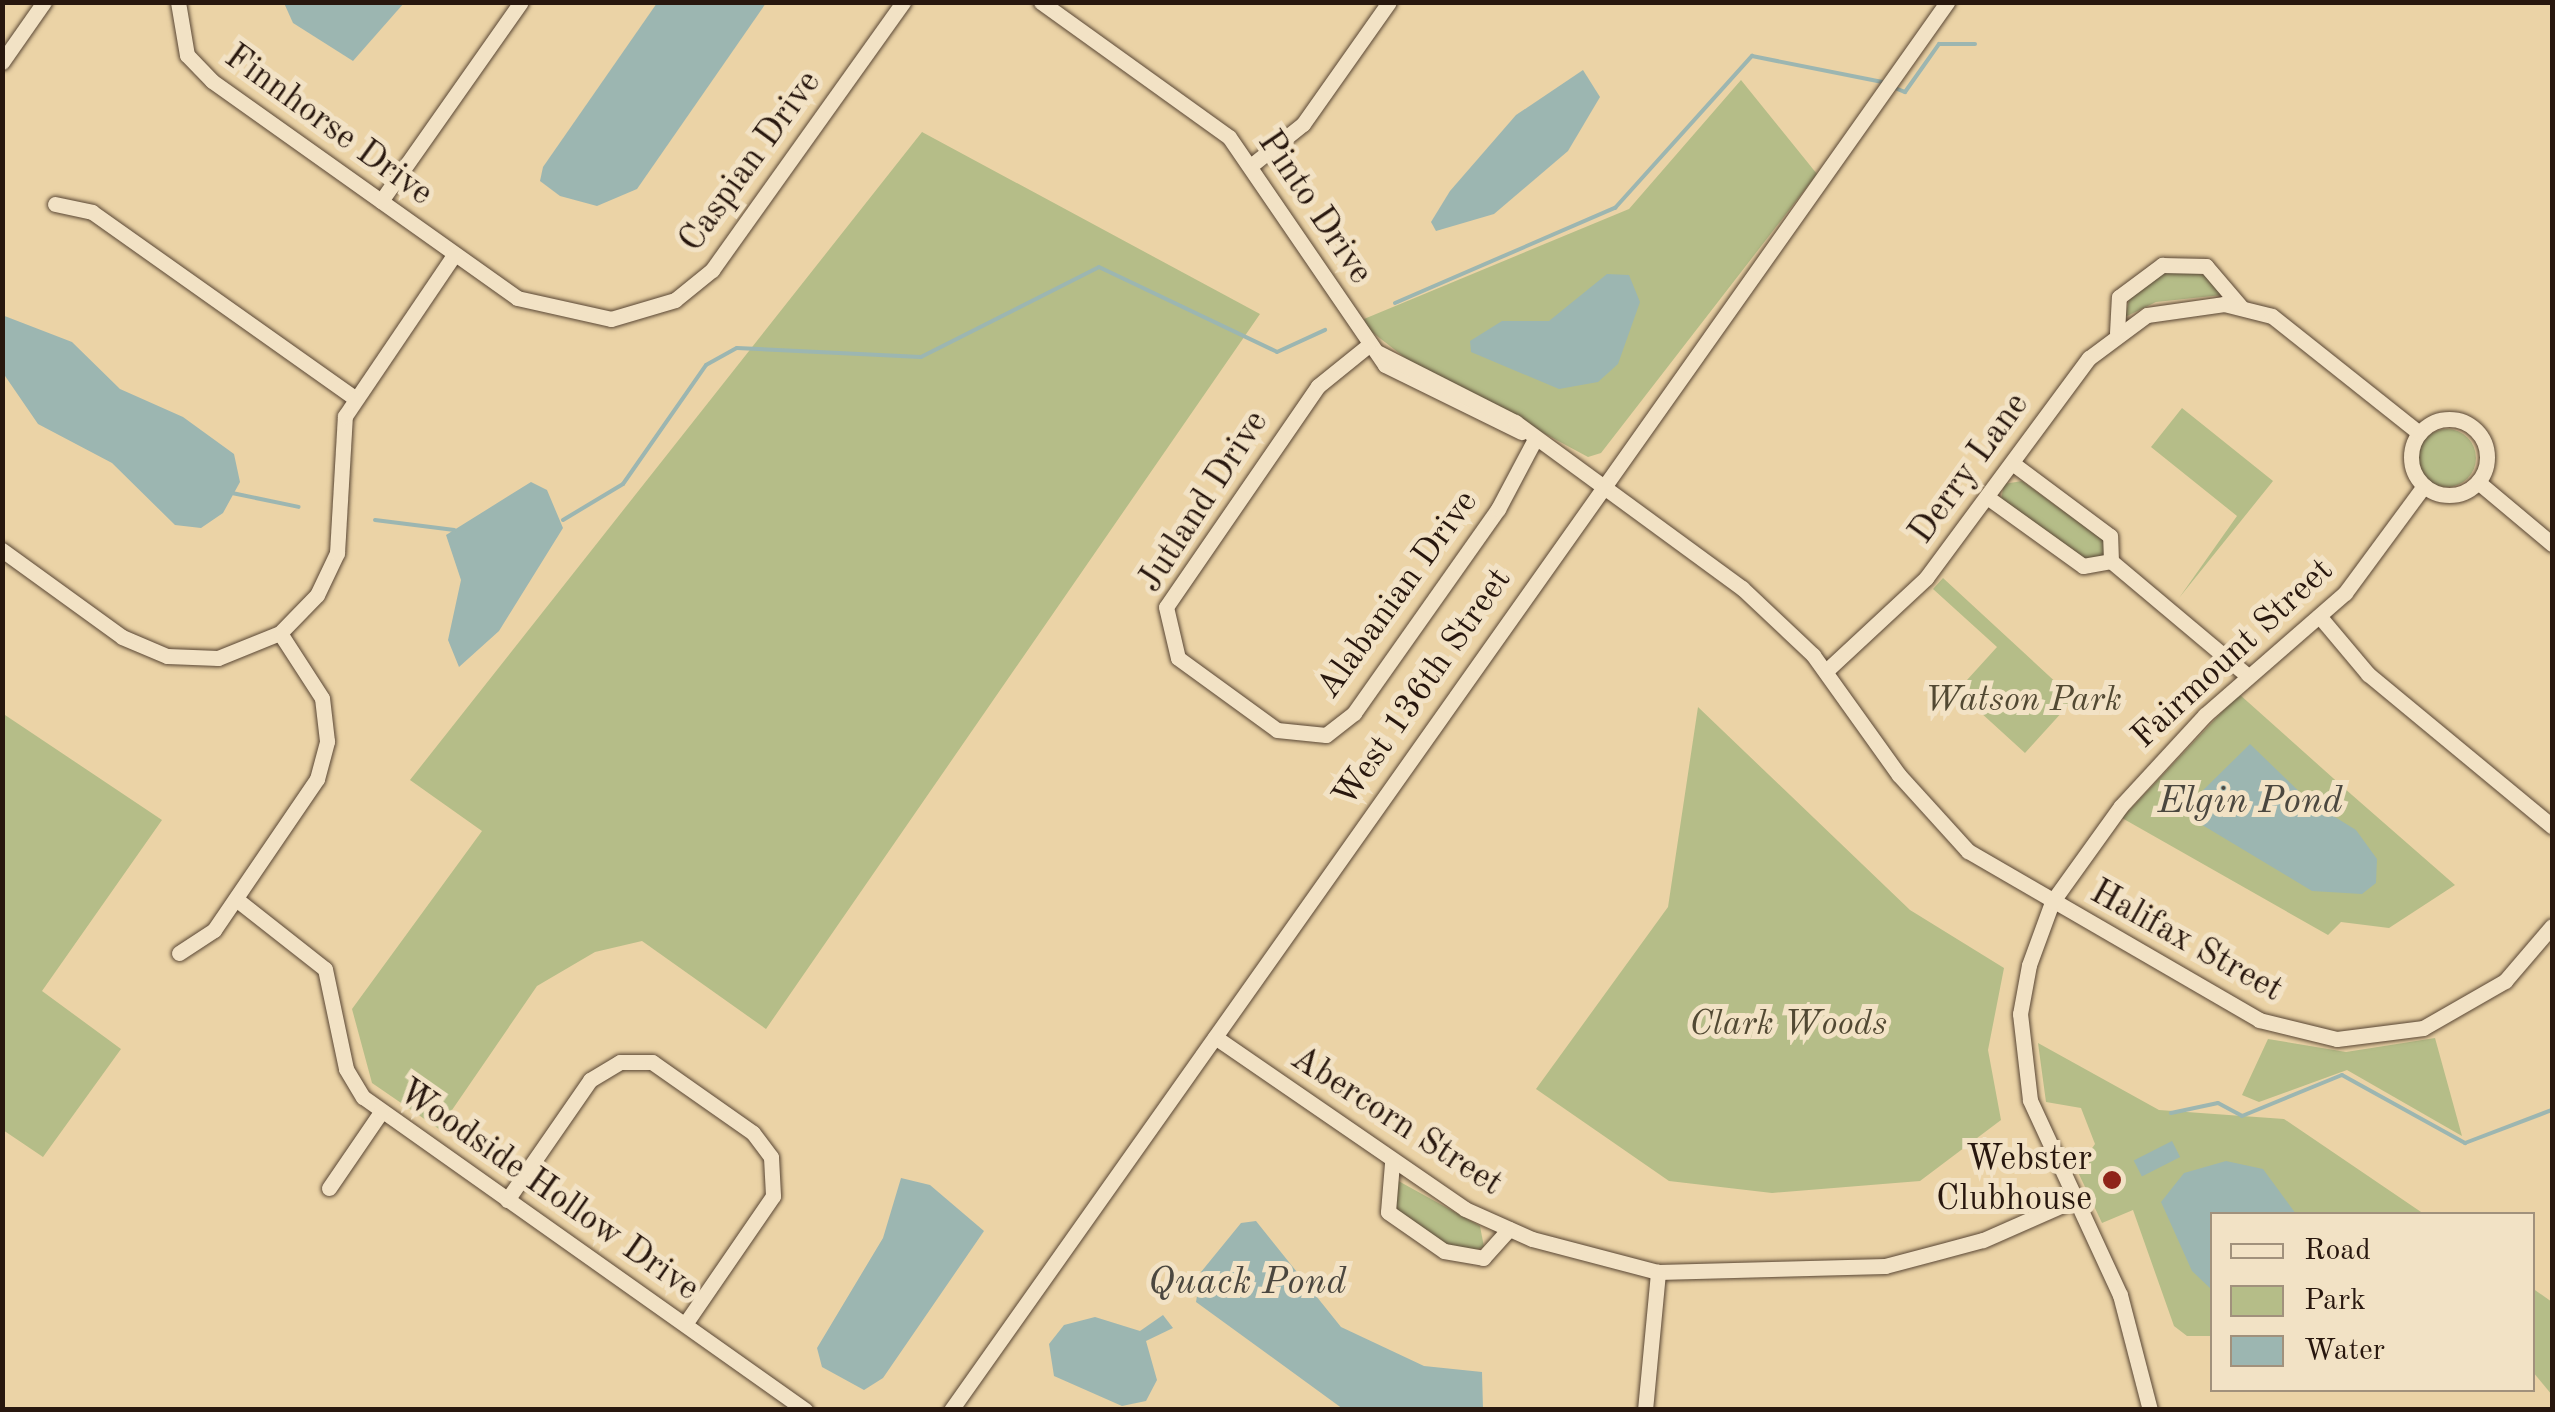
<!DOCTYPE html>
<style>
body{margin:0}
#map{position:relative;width:2555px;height:1412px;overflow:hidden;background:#ebd3a6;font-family:"Old Standard TT",serif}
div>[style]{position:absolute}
.green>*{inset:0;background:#b5bd88}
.round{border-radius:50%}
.water>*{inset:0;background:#9cb6b1;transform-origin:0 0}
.stream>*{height:4px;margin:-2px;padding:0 2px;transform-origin:2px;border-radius:2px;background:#9cb6b1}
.roads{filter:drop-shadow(0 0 2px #594634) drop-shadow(0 0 2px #594634)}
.minor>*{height:15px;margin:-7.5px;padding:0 7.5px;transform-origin:7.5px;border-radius:7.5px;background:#f2e2c5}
.minor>.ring{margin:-7.5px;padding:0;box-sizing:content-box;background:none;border:15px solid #f2e2c5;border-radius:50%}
.dots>*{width:28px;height:28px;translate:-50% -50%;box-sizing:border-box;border:5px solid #f2e2c5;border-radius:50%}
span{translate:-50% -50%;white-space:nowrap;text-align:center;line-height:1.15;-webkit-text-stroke:10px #f2e2c5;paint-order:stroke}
.street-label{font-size:35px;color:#28170e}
.park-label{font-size:35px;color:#524933;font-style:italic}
.poi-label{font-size:35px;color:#28170e}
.right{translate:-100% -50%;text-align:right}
.water-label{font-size:38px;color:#4b473f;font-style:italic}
.frame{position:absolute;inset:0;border:5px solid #28170e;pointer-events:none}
.legend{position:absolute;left:2210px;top:1212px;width:325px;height:180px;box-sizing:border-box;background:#f2e2c5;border:2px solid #a1917c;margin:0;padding:12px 18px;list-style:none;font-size:30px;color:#28170e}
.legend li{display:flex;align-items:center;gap:20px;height:50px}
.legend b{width:50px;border:2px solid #a1917c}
</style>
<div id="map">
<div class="green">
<i style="clip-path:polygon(1741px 80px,1817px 174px,1601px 453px,1588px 457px,1408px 360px,1368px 329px,1364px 319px,1629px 209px)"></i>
<i style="clip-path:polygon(922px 132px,1260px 314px,766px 1029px,642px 941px,595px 952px,537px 986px,439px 1129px,372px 1083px,352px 1009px,482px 831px,410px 780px)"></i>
<i style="clip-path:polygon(2169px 268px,2209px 276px,2222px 295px,2156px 302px,2125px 317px,2132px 288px)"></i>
<i style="clip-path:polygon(2182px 408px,2273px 481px,2179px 598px,2237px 516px,2151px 447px)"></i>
<i class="round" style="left:2418px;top:429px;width:58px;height:58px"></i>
<i style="clip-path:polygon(2022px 481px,2103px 540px,2106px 555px,2090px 565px,2001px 500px,2004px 484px)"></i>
<i style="clip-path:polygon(1943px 578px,2074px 699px,2025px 753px,1957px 691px,1997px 647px,1933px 589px)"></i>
<i style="clip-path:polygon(2239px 694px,2352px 795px,2455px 885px,2389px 928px,2341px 922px,2328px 935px,2122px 818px)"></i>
<i style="clip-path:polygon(1698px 707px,1910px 910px,2004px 968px,1988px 1050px,2001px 1120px,1920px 1181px,1772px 1193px,1669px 1181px,1536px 1089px,1668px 907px)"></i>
<i style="clip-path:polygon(2px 713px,162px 820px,42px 991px,121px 1049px,43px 1157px,3px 1130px)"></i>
<i style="clip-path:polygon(2435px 1038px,2462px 1136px,2347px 1070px,2259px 1102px,2242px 1095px,2268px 1039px,2346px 1052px)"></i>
<i style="clip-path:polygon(2038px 1043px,2159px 1110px,2284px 1119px,2424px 1214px,2212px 1214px,2212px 1336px,2187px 1336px,2174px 1326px,2133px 1210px,2102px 1223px,2077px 1170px,2095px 1144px,2081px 1108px,2046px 1102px)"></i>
<i style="clip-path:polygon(1393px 1178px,1480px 1226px,1484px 1247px,1463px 1254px,1397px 1218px)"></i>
<i style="clip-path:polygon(2532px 1288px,2552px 1302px,2552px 1395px,2533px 1372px)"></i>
</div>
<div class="water">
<i style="clip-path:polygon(284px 3px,284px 2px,404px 3px,353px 61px,293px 23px)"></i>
<i style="clip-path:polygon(657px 3px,766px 3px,637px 189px,597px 206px,560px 196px,540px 181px,543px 167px)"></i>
<i style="clip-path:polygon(1583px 70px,1600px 97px,1568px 151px,1494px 214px,1436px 231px,1431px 222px,1450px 191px,1516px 115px)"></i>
<i style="clip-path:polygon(1607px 274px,1629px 275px,1640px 302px,1618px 364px,1598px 382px,1559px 389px,1471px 352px,1470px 341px,1502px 321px,1549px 321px)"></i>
<i style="clip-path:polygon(2px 315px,72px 342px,120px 389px,183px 417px,234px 454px,240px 482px,223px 513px,201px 528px,175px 525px,112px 463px,38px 424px,3px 373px)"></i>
<i style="clip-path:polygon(531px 482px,547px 490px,563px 528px,499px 631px,459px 667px,448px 640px,461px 580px,446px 535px)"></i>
<i style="clip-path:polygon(2250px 744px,2309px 801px,2356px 830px,2377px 859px,2376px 883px,2362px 894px,2312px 891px,2189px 817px,2184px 809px)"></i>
<i style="left:2172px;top:1141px;width:18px;height:43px;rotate:63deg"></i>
<i style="clip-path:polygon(2226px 1161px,2263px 1169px,2296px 1214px,2212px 1214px,2212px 1290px,2192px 1271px,2161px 1202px,2184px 1173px)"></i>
<i style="clip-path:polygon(901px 1178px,930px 1185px,984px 1231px,883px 1378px,864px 1390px,822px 1367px,817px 1348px,883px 1238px)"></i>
<i style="clip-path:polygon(1256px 1221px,1341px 1327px,1424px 1366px,1482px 1372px,1483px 1409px,1343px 1409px,1196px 1302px,1201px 1272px,1241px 1223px)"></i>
<i style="clip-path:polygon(1163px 1315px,1173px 1328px,1146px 1341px,1157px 1380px,1146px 1401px,1122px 1406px,1054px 1376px,1049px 1344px,1064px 1325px,1095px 1317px,1140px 1331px)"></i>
</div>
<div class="stream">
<i style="left:1895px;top:88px;width:11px;rotate:22deg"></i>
<i style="left:1905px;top:92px;width:59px;rotate:-54.7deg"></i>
<i style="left:1939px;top:44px;width:36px"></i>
<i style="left:1395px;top:303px;width:240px;rotate:-23.4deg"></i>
<i style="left:1615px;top:208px;width:205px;rotate:-48deg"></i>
<i style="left:1752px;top:56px;width:133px;rotate:11.3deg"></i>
<i style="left:232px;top:493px;width:68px;rotate:11.8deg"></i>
<i style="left:375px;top:520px;width:80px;rotate:7.2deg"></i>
<i style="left:563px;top:520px;width:70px;rotate:-31deg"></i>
<i style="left:623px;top:484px;width:145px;rotate:-55.1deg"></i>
<i style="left:706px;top:365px;width:35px;rotate:-29deg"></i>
<i style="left:737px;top:348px;width:184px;rotate:2.8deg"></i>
<i style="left:921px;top:357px;width:199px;rotate:-26.8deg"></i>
<i style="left:1099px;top:267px;width:197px;rotate:25.5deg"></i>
<i style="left:1277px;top:352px;width:53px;rotate:-24.6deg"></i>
<i style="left:2171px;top:1113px;width:48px;rotate:-12deg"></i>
<i style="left:2218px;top:1103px;width:27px;rotate:28deg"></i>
<i style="left:2242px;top:1116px;width:108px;rotate:-22.3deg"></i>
<i style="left:2342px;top:1075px;width:141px;rotate:28.9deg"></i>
<i style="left:2465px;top:1143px;width:93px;rotate:-20.8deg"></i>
</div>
<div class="roads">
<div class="minor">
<i style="left:178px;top:2px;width:54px;rotate:80.4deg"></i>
<i style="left:187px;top:55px;width:36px;rotate:46deg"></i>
<i style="left:212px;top:81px;width:374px;rotate:35.4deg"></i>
<i style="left:517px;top:298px;width:96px;rotate:12.6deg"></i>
<i style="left:611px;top:319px;width:67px;rotate:-16.5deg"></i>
<i style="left:675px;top:300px;width:48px;rotate:-39deg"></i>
<i style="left:712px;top:270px;width:329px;rotate:-54.5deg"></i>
<i style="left:1041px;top:2px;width:231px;rotate:35.7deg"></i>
<i style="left:1229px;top:137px;width:276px;rotate:55.6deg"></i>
<i style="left:1385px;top:365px;width:152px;rotate:26.2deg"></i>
<i style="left:2px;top:62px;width:73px;rotate:-55deg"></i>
<i style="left:1253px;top:164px;width:64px;rotate:-38.7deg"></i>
<i style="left:1303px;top:124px;width:149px;rotate:-54.8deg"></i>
<i style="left:381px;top:201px;width:243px;rotate:-54.9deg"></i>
<i style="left:55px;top:204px;width:38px;rotate:12deg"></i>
<i style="left:92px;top:212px;width:322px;rotate:35.3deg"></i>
<i style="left:2117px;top:333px;width:36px;rotate:-87deg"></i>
<i style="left:2119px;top:297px;width:54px;rotate:-36.7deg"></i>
<i style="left:2162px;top:265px;width:44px;rotate:1.3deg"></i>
<i style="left:2206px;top:266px;width:54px;rotate:49.5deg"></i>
<i style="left:1370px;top:344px;width:67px;rotate:141.1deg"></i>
<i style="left:1318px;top:386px;width:268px;rotate:124.5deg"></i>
<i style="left:1166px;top:607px;width:52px;rotate:76.8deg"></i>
<i style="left:1178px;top:658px;width:122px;rotate:36deg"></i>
<i style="left:1277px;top:730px;width:49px;rotate:5.8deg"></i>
<i style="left:1326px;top:735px;width:36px;rotate:-38deg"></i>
<i style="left:1354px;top:713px;width:250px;rotate:-54.8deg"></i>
<i style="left:1498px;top:509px;width:79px;rotate:-62.1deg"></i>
<i style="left:1379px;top:353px;width:153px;rotate:26.9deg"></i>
<i style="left:1515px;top:422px;width:281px;rotate:36.2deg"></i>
<i style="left:1742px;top:588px;width:98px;rotate:43.3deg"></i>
<i style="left:1813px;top:655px;width:148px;rotate:54.4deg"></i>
<i style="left:1899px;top:775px;width:103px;rotate:47.8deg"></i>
<i style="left:1968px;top:851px;width:337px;rotate:30.1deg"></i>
<i style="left:2259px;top:1020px;width:80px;rotate:13.7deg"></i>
<i style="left:2337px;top:1039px;width:87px;rotate:-7.3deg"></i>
<i style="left:2423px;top:1028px;width:95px;rotate:-29.8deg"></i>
<i style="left:2505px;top:981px;width:72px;rotate:-49.5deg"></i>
<i class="ring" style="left:2411px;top:419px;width:61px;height:61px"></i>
<i style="left:2478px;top:482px;width:97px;rotate:40deg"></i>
<i style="left:1987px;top:497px;width:118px;rotate:35.7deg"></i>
<i style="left:2083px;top:566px;width:28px;rotate:-10deg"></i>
<i style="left:2111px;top:561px;width:25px;rotate:-92deg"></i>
<i style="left:2110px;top:536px;width:122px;rotate:-143.3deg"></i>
<i style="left:2px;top:550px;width:148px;rotate:35.9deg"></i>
<i style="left:122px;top:637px;width:49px;rotate:22.9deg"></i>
<i style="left:167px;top:656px;width:51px;rotate:2.2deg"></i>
<i style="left:218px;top:658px;width:67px;rotate:-22deg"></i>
<i style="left:280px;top:633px;width:53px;rotate:-45.8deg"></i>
<i style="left:317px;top:595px;width:47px;rotate:-64.5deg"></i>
<i style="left:337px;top:553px;width:137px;rotate:-86.7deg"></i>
<i style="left:345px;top:416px;width:194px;rotate:-55.9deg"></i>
<i style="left:2111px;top:561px;width:179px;rotate:40deg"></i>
<i style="left:2320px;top:617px;width:75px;rotate:49.9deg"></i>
<i style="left:2368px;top:674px;width:239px;rotate:39.6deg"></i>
<i style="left:1826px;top:671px;width:137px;rotate:-42.9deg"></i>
<i style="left:1926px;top:578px;width:274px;rotate:-53.5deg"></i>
<i style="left:2089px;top:358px;width:72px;rotate:-36.6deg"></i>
<i style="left:2147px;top:315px;width:78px;rotate:-8.1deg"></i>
<i style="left:2224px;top:304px;width:49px;rotate:14deg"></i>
<i style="left:2272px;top:316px;width:188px;rotate:38.5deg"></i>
<i style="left:236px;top:899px;width:113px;rotate:38.2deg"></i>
<i style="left:325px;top:969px;width:102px;rotate:78.1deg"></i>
<i style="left:346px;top:1069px;width:33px;rotate:59deg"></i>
<i style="left:363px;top:1097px;width:542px;rotate:35.3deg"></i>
<i style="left:179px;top:953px;width:42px;rotate:-33.3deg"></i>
<i style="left:214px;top:930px;width:183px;rotate:-55.7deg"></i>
<i style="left:317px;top:779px;width:39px;rotate:-75deg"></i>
<i style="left:327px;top:741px;width:43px;rotate:-96.6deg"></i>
<i style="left:322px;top:698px;width:77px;rotate:-122.9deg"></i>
<i style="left:1215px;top:1037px;width:303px;rotate:34.5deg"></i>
<i style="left:1465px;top:1209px;width:73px;rotate:24.1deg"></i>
<i style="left:1532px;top:1239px;width:130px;rotate:14.7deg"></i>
<i style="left:1658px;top:1272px;width:227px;rotate:-1.5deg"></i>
<i style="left:1885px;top:1266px;width:101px;rotate:-14.9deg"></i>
<i style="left:1983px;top:1240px;width:99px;rotate:-23.7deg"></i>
<i style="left:1392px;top:1163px;width:49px;rotate:94.7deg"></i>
<i style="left:1388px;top:1212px;width:68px;rotate:34.9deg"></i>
<i style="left:1444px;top:1251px;width:40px;rotate:10deg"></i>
<i style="left:1483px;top:1258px;width:39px;rotate:-48deg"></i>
<i style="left:329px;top:1188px;width:92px;rotate:-55.6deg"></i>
<i style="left:507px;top:1200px;width:146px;rotate:-55.3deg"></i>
<i style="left:590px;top:1080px;width:35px;rotate:-31deg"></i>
<i style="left:620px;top:1062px;width:32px"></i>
<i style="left:652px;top:1062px;width:123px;rotate:35.1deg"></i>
<i style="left:753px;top:1133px;width:30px;rotate:53deg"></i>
<i style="left:771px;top:1157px;width:39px;rotate:87deg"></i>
<i style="left:773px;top:1196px;width:155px;rotate:124.5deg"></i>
<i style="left:951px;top:1410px;width:1725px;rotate:-54.72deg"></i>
<i style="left:1645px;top:1410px;width:139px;rotate:-84.6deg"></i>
<i style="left:2150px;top:1410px;width:119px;rotate:-104.6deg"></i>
<i style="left:2120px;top:1295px;width:215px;rotate:-114.8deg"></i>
<i style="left:2030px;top:1100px;width:87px;rotate:-96.6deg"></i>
<i style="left:2020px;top:1014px;width:50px;rotate:-79.6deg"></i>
<i style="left:2029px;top:965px;width:67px;rotate:-69.9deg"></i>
<i style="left:2052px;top:902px;width:118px;rotate:-54.3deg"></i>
<i style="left:2121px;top:806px;width:124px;rotate:-47.3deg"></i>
<i style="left:2205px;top:715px;width:186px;rotate:-41.1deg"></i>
<i style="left:2345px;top:593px;width:133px;rotate:-53.6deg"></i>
</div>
</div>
<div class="dots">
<i style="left:2112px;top:1180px;background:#8f2418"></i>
</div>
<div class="street-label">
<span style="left:328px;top:126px;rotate:36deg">Finnhorse Drive</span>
<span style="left:751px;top:162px;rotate:-54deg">Caspian Drive</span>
<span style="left:1314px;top:208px;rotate:56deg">Pinto Drive</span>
<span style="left:1970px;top:469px;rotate:-54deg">Derry Lane</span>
<span style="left:1204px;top:502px;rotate:-57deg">Jutland Drive</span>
<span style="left:1398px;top:595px;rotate:-54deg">Alabanian Drive</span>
<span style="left:2233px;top:654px;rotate:-43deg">Fairmount Street</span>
<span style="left:1423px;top:688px;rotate:-55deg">West 136th Street</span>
<span style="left:2186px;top:942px;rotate:29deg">Halifax Street</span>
<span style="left:1396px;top:1122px;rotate:33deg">Abercorn Street</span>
<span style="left:548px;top:1191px;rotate:35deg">Woodside Hollow Drive</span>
</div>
<div class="park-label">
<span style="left:2023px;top:701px">Watson Park</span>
<span style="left:1788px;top:1025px">Clark Woods</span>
</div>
<div class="poi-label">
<span class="right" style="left:2092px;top:1180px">Webster<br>Clubhouse</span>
</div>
<div class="water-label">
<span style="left:2250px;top:803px">Elgin Pond</span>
<span style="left:1247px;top:1284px">Quack Pond</span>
</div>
<div class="frame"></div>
<ul class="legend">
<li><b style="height:12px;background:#f2e2c5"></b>Road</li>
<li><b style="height:28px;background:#b5bd88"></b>Park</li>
<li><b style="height:28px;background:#9cb6b1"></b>Water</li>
</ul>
</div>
